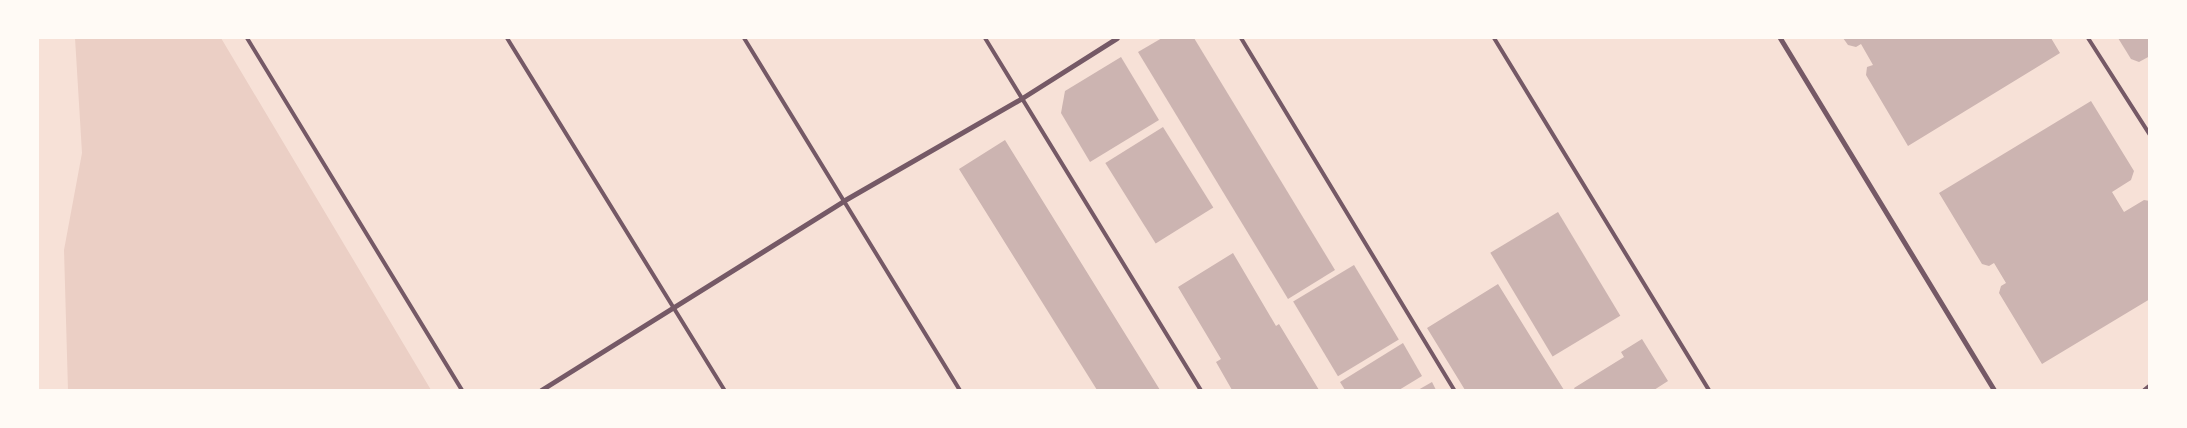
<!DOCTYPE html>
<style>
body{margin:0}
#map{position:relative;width:2187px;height:428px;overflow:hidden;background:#f7e1d7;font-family:Figtree,sans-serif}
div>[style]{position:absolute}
.green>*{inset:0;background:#ebcfc5}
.building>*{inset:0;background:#ccb4b1;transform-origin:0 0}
.service>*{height:4px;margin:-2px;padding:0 2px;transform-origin:2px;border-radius:2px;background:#755966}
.minor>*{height:5px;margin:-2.5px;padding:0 2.5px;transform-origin:2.5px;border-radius:2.5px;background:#755966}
span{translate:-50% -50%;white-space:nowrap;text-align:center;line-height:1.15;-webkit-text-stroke:5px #fffaf5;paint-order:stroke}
.frame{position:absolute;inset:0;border:39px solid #fffaf5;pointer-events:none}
</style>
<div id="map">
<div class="green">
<i style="clip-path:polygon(75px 38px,221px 38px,431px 390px,68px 390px,64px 250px,82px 153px)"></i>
</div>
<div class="building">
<i style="clip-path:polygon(1162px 38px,1194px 38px,1335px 270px,1288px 299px,1138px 52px)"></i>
<i style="clip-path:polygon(1843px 38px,2051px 38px,2060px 53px,1908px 146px,1866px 75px,1867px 67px,1873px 65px,1861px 44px,1856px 47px,1848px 45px)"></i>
<i style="clip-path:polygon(2118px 38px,2150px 38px,2150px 56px,2139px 62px,2131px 59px)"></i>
<i style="clip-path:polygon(1121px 57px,1159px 120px,1090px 162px,1061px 113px,1065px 91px)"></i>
<i style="clip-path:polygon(2091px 101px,2134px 171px,2131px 180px,2112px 192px,2124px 212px,2144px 200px,2150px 201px,2150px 299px,2042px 364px,1999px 293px,2001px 286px,2006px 283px,1994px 263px,1989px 266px,1982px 264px,1939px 193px)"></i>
<i style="left:1163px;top:127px;width:95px;height:68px;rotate:58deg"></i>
<i style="clip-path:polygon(1005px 140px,1044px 203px,1160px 390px,1097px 390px,1037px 294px,959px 169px)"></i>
<i style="left:1558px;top:212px;width:121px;height:79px;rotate:59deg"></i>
<i style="clip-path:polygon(1233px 253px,1276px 326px,1279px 324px,1319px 390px,1232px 390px,1216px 362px,1221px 359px,1178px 287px)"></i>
<i style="left:1354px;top:265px;width:87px;height:71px;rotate:59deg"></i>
<i style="clip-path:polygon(1498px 284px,1537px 347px,1564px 390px,1465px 390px,1427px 328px)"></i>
<i style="clip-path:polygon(1642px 339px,1668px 381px,1654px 390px,1575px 390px,1574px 388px,1624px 357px,1621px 352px)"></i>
<i style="clip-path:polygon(1403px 343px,1422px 376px,1399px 390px,1345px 390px,1340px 382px)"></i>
<i style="clip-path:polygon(1432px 382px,1436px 390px,1418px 390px)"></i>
</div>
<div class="service">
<i style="left:247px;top:38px;width:412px;rotate:58.6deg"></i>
<i style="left:507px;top:38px;width:414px;rotate:58.3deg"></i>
<i style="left:744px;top:38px;width:413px;rotate:58.5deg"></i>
<i style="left:985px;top:38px;width:413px;rotate:58.5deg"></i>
<i style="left:1241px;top:38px;width:411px;rotate:58.8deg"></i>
<i style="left:1494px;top:38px;width:412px;rotate:58.6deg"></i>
<i style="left:2088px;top:38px;width:115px;rotate:57.4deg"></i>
</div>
<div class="minor">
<i style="left:1780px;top:38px;width:412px;rotate:58.7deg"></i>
<i style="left:541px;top:390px;width:356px;rotate:-32deg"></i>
<i style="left:843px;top:201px;width:207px;rotate:-29.9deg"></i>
<i style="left:1022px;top:98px;width:112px;rotate:-32.3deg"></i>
<i style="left:2144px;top:390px;width:8px;rotate:-40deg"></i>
</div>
<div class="frame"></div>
</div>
